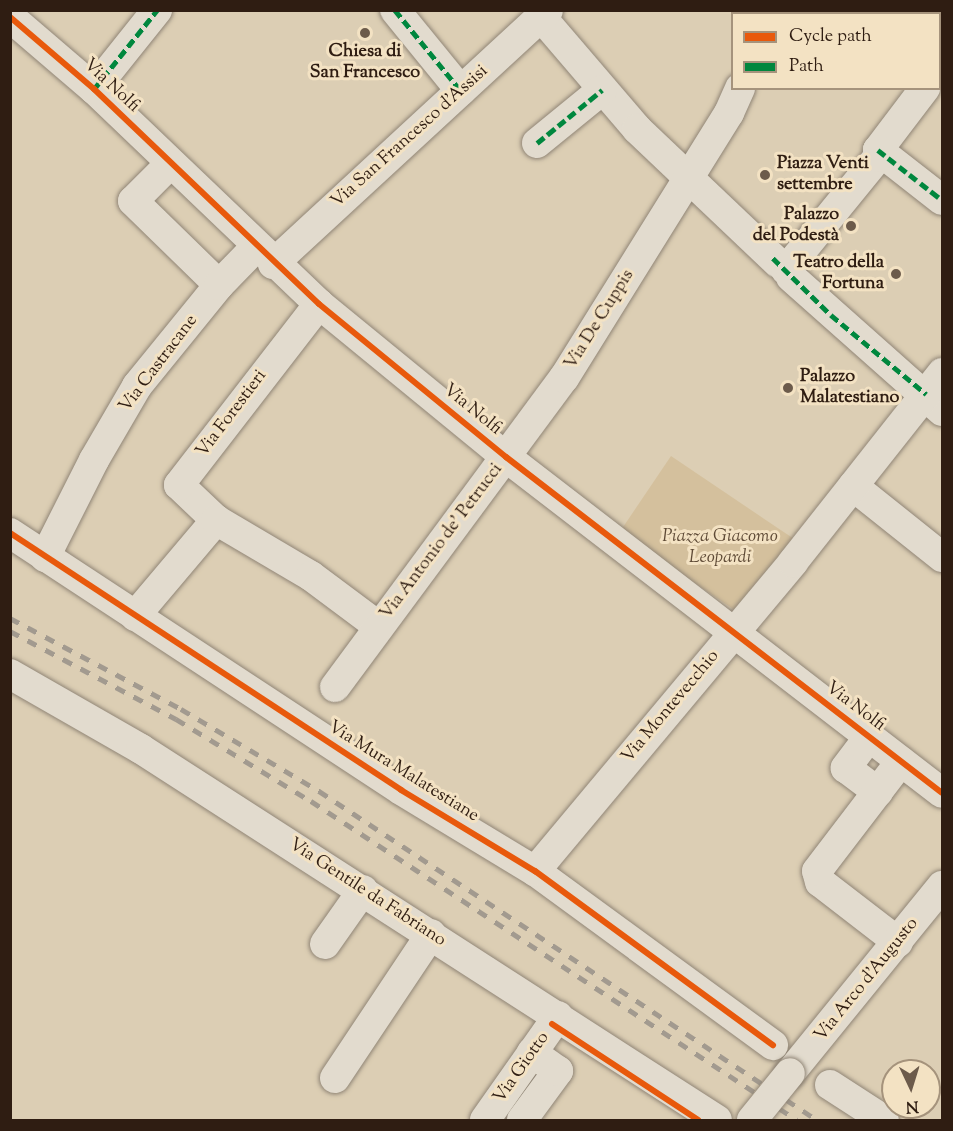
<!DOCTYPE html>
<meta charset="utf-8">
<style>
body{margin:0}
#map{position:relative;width:953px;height:1131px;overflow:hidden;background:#dcceb4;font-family:"Sorts Mill Goudy",serif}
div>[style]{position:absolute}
.green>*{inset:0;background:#d4c09d;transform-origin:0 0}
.roads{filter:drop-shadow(0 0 2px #908576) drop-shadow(0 0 2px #908576)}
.minor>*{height:30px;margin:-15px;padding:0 15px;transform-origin:15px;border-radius:15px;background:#e2dbce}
.rail>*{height:4.5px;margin-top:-2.25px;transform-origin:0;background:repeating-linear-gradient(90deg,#a29a8f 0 10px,transparent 0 20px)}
.bridges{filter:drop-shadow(0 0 2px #908576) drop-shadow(0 0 2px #908576)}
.minor-bridge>*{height:30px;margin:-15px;padding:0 15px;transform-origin:15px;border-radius:15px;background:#e2dbce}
.quiet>*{height:4.5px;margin-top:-2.25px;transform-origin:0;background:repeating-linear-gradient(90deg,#00873e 0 9px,transparent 0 13.5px)}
.cycleway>*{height:6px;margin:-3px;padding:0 3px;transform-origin:3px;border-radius:3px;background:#e8590c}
.dots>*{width:16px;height:16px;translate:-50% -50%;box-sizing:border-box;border:3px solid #f3e2c3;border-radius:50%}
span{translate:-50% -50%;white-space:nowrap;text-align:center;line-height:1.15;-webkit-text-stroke:6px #f3e2c3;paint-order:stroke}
.poi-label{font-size:18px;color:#2f1d12;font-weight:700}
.left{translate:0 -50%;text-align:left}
.right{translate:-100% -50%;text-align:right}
.street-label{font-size:18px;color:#2f1d12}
.park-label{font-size:18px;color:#5e4a36;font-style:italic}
.frame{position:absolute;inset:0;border:12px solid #2f1d12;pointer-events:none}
.legend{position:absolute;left:731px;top:12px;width:210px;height:78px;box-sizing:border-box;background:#f3e2c3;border:2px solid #a5937c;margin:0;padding:8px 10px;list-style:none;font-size:18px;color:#2f1d12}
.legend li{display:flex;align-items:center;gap:12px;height:30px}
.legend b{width:30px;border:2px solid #a5937c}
.north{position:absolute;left:881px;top:1059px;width:60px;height:60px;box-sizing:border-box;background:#f3e2c3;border:2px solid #a5937c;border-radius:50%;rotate:176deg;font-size:16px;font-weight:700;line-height:24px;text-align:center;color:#2f1d12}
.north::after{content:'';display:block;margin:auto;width:21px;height:27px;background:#6c5b4b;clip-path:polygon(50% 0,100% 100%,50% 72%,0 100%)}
</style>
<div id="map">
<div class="green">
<i style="left:671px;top:456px;width:154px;height:92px;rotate:34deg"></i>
</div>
<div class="roads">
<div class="minor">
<i style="left:395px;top:10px;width:104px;rotate:50.8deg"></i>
<i style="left:771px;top:14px;width:4px;rotate:-63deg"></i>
<i style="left:10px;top:17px;width:111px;rotate:40.6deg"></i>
<i style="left:94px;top:89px;width:311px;rotate:43.7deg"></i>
<i style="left:319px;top:304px;width:242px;rotate:39.3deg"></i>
<i style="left:506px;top:457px;width:550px;rotate:37.62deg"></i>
<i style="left:542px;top:18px;width:146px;rotate:49.4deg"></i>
<i style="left:637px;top:129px;width:195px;rotate:43.5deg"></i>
<i style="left:940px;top:70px;width:4px;rotate:-63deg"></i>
<i style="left:94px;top:89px;width:101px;rotate:-51.4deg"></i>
<i style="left:537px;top:143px;width:84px;rotate:-39.2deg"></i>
<i style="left:878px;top:150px;width:81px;rotate:38deg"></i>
<i style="left:878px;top:150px;width:78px;rotate:-52.8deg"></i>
<i style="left:170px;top:164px;width:52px;rotate:135deg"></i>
<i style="left:133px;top:201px;width:120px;rotate:44.3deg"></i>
<i style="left:273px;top:264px;width:374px;rotate:-42.7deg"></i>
<i style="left:786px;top:270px;width:146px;rotate:-50.8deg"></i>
<i style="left:878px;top:157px;width:7px;rotate:-90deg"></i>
<i style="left:791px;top:277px;width:202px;rotate:41.6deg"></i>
<i style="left:853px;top:486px;width:114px;rotate:38.6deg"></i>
<i style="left:216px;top:520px;width:51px;rotate:-136.6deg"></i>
<i style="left:179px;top:485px;width:229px;rotate:-52.3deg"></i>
<i style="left:10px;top:533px;width:468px;rotate:33.3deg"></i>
<i style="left:401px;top:790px;width:157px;rotate:31.2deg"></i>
<i style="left:535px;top:871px;width:295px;rotate:36.2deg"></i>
<i style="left:45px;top:557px;width:109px;rotate:-63.2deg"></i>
<i style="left:94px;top:460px;width:86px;rotate:-59.8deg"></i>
<i style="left:137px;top:386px;width:130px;rotate:-50.9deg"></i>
<i style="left:219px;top:285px;width:53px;rotate:-45.8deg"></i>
<i style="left:135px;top:616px;width:126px;rotate:-49.8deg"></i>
<i style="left:216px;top:520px;width:110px;rotate:30.5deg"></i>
<i style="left:311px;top:576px;width:84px;rotate:36.7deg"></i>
<i style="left:10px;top:674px;width:151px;rotate:29.8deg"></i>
<i style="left:141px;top:749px;width:685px;rotate:32.79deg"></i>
<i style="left:335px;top:687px;width:385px;rotate:-53.5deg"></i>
<i style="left:564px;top:378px;width:312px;rotate:-58.1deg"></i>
<i style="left:729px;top:113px;width:27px;rotate:-66deg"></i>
<i style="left:869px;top:737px;width:39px;rotate:127deg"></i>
<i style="left:846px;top:768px;width:40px;rotate:37deg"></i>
<i style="left:535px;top:871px;width:403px;rotate:-50.1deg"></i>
<i style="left:793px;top:562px;width:241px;rotate:-51.7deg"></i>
<i style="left:898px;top:942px;width:98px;rotate:-142.4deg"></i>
<i style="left:820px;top:882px;width:11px;rotate:-105deg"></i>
<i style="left:817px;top:871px;width:138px;rotate:-52.6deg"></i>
<i style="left:325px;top:944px;width:66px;rotate:-54.9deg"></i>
<i style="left:790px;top:1073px;width:241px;rotate:-50.9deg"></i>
<i style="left:335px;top:1078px;width:173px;rotate:-56.3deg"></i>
<i style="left:830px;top:1085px;width:64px;rotate:32.9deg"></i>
<i style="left:485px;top:1120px;width:127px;rotate:-54.9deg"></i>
<i style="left:522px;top:1120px;width:61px;rotate:-53.7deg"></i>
<i style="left:558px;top:1071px;width:32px;rotate:-145deg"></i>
</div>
</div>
<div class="rail">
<i style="left:10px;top:618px;width:194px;rotate:28deg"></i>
<i style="left:181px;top:709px;width:161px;rotate:30.7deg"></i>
<i style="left:319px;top:791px;width:597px;rotate:33.45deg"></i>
<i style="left:10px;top:631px;width:188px;rotate:27.9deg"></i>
<i style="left:176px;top:719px;width:158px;rotate:31.3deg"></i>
<i style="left:311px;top:801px;width:581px;rotate:33.28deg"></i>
</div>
<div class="bridges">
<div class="minor-bridge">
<i style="left:752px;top:1120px;width:60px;rotate:-51deg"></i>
</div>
</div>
<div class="quiet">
<i style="left:395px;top:10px;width:104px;rotate:50.8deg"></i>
<i style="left:94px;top:89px;width:101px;rotate:-51.4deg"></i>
<i style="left:537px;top:143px;width:84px;rotate:-39.2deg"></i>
<i style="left:878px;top:150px;width:81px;rotate:38deg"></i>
<i style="left:773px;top:258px;width:81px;rotate:44.5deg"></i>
<i style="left:831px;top:315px;width:124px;rotate:39.7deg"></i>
</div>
<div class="cycleway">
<i style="left:10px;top:17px;width:111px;rotate:40.6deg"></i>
<i style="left:94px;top:89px;width:311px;rotate:43.7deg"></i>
<i style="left:319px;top:304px;width:242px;rotate:39.3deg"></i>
<i style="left:506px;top:457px;width:550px;rotate:37.62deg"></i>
<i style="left:10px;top:533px;width:468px;rotate:33.3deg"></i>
<i style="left:401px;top:790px;width:157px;rotate:31.2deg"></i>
<i style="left:535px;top:871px;width:295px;rotate:36.2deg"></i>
<i style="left:552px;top:1024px;width:175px;rotate:33.3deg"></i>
</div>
<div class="dots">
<i style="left:365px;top:33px;background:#6c5b4b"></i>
<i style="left:765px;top:175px;background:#6c5b4b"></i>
<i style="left:851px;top:226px;background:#6c5b4b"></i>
<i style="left:896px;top:274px;background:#6c5b4b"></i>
<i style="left:788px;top:388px;background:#6c5b4b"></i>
</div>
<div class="poi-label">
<span style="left:365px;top:63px">Chiesa di<br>San Francesco</span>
<span class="left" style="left:777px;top:175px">Piazza Venti<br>settembre</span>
<span class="right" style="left:839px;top:226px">Palazzo<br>del Podestà</span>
<span class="right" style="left:884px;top:274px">Teatro della<br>Fortuna</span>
<span class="left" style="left:800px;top:388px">Palazzo<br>Malatestiano</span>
</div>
<div class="street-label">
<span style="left:111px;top:86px;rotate:43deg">Via Nolfi</span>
<span style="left:410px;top:137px;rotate:-42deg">Via San Francesco d'Assisi</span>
<span style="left:600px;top:320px;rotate:-58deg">Via De Cuppis</span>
<span style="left:159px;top:364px;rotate:-53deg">Via Castracane</span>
<span style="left:472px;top:410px;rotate:39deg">Via Nolfi</span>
<span style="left:232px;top:414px;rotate:-53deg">Via Forestieri</span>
<span style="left:442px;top:542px;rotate:-53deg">Via Antonio de' Petrucci</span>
<span style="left:671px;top:707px;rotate:-50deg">Via Montevecchio</span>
<span style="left:855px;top:707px;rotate:37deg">Via Nolfi</span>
<span style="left:403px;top:772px;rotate:32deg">Via Mura Malatestiane</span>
<span style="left:367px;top:893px;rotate:33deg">Via Gentile da Fabriano</span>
<span style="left:867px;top:980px;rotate:-51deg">Via Arco d'Augusto</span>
<span style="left:522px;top:1068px;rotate:-55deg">Via Giotto</span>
</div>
<div class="park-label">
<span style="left:720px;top:548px">Piazza Giacomo<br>Leopardi</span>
</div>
<div class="frame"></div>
<ul class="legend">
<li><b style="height:8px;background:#e8590c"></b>Cycle path</li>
<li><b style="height:8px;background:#00873e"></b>Path</li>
</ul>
<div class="north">N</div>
</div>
